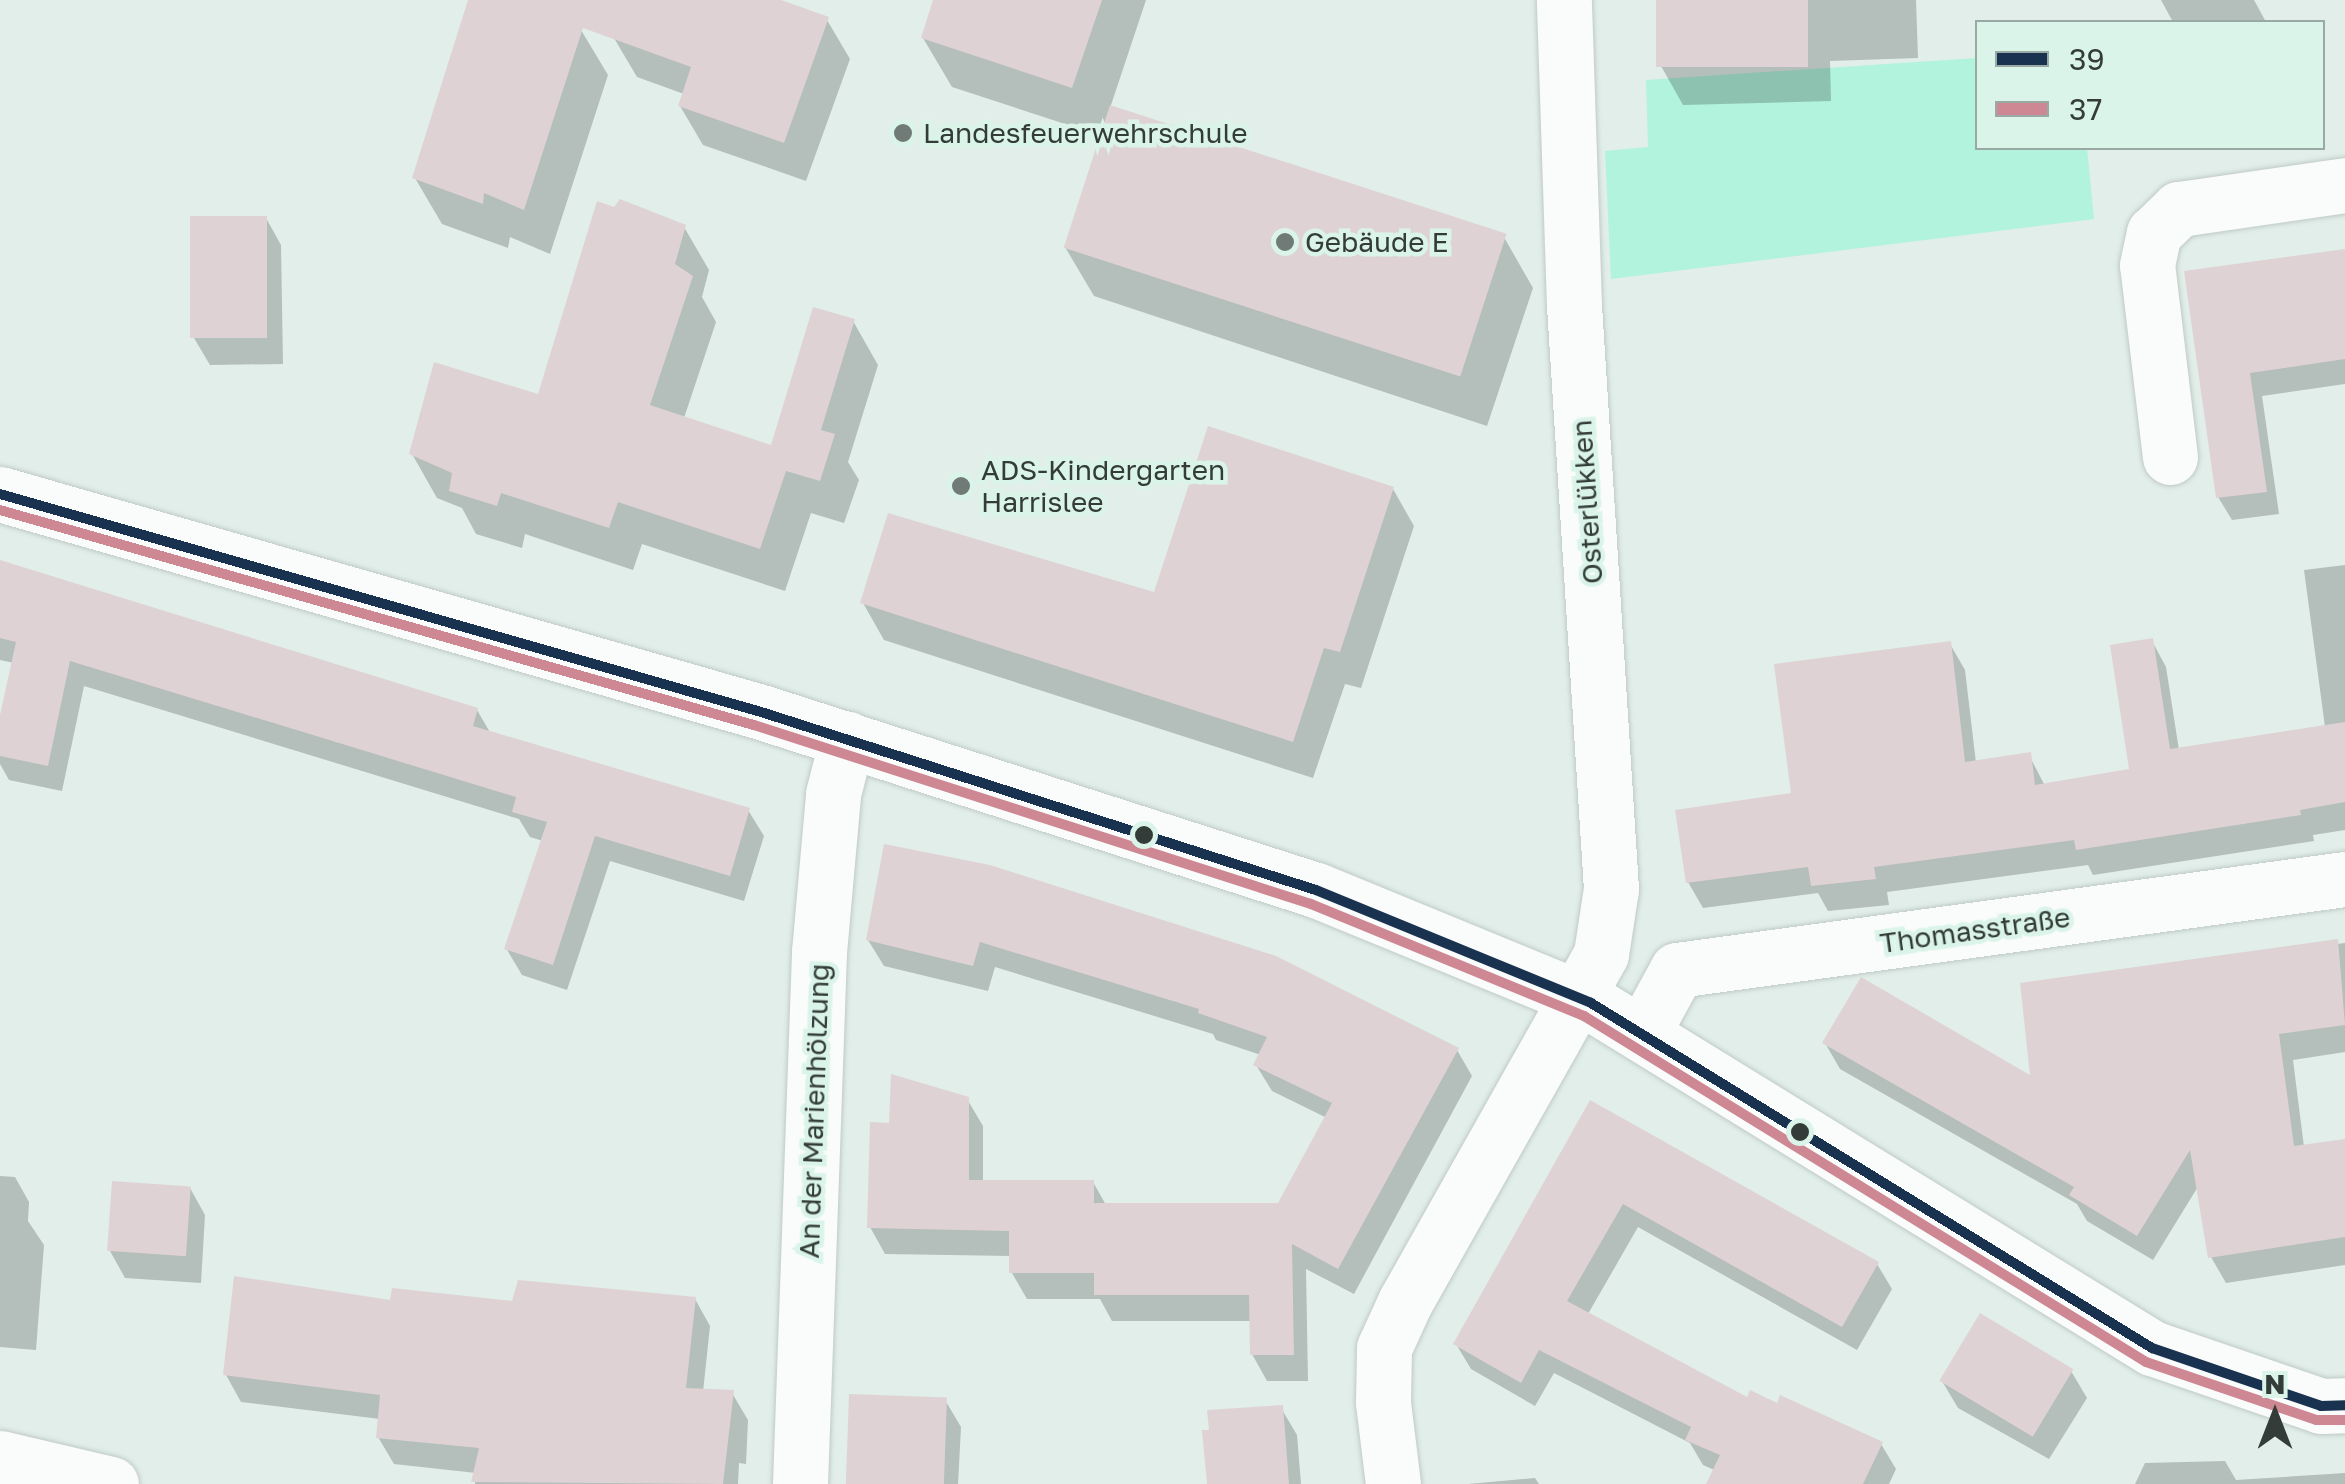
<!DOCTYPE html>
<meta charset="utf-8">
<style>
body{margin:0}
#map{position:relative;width:2345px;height:1484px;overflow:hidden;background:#e1eee9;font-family:"Golos Text",sans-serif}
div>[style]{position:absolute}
.green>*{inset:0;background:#b1f3dc}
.shadow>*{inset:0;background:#0003}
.building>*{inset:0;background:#dfd2d5;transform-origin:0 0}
.roads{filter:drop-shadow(0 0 2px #c0cac6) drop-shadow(0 0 2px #c0cac6)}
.minor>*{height:55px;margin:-27.5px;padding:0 27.5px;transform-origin:27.5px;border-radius:27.5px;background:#fafcfc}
.bus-1>*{height:10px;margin:-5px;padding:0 5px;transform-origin:5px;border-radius:5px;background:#193250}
.bus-2>*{height:10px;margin:-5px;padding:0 5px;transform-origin:5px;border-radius:5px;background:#ce8893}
.dots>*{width:28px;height:28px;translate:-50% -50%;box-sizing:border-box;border:5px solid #dbf4ea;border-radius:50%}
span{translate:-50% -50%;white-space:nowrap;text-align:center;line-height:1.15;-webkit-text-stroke:9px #dbf4ea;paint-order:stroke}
.poi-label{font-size:28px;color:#333c38}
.left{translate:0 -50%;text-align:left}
.street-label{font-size:28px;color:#333c38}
.legend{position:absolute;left:1975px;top:20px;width:350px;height:130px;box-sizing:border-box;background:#dbf4ea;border:2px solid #98aaa3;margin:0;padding:12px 18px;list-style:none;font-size:30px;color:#333c38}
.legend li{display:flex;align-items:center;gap:20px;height:50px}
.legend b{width:50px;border:2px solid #98aaa3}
.north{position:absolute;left:2225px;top:1364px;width:100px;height:100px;-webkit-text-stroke:8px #dbf4ea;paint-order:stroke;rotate:0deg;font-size:28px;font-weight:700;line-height:40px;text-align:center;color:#333c38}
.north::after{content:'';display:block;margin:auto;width:35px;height:45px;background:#333c38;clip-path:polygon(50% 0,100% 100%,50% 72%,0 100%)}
</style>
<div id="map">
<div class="green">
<i style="clip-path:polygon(1977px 58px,1978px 148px,2087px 148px,2094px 219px,1611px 279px,1605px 151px,1648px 147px,1646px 80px)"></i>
</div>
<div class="shadow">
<i style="clip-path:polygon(470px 0,498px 0,581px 30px,608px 75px,550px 254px,510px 237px,508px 248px,442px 224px,415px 178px)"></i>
<i style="clip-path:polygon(628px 0,774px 0,827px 20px,850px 59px,806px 181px,703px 145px,680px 106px,684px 94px,637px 77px,614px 38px)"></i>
<i style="clip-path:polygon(936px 0,1146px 0,1110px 108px,1505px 239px,1533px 288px,1487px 426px,1094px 296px,1065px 247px,1102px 136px,952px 87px,923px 38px)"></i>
<i style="clip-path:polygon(1658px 0,1916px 0,1918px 58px,1830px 61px,1831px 101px,1683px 105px,1661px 66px)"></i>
<i style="clip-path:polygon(2161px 0,2254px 0,2266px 22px,2173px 22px)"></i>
<i style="clip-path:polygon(266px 218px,281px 245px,283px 364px,210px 365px,194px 338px)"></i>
<i style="clip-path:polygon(684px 227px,709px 270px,702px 297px,716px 322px,684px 418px,773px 448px,853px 321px,878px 365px,848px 462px,859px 480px,844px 523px,811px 513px,785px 591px,642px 544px,633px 570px,525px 534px,522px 548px,476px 534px,462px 508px,437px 498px,412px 454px,540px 397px)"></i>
<i style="clip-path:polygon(2345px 250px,2345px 384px,2262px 396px,2279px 514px,2232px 520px,2218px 497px,2186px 273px)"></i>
<i style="clip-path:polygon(1393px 489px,1414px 526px,1361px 688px,1345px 684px,1313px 778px,884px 640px,863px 603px,1156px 595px)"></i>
<i style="clip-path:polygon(0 563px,477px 710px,491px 734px,748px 810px,764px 836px,744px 901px,610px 861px,567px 990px,522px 975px,506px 948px,543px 841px,530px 837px,519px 819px,84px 686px,62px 791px,9px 780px,0 764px,0 727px,14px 663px,0 660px)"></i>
<i style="clip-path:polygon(2345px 565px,2345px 830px,2313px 835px,2314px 841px,2093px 875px,2088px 865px,1887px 892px,1889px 905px,1828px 911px,1818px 893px,1703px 908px,1688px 882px,1794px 795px,1950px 644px,1965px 670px,1976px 763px,2029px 755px,2045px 786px,2131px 771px,2152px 641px,2166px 667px,2179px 750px,2325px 727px,2304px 570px)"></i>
<i style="clip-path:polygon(886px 847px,1457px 1050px,1472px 1076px,1354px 1294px,1306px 1269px,1308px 1381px,1267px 1381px,1252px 1354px,1252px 1321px,1112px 1321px,1100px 1299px,1027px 1299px,1012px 1273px,1012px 1256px,885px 1254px,870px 1227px,892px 1125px,967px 1099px,983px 1126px,983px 1182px,1093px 1182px,1106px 1205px,1279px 1205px,1327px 1118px,1272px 1091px,1256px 1065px,1261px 1055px,1216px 1040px,1213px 1034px,995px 967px,988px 991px,884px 966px,868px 940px)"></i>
<i style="clip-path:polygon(2345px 943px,2345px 1052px,2293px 1060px,2304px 1147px,2345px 1141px,2345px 1265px,2226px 1283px,2211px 1257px,2199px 1185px,2153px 1260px,2087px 1221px,2077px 1204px,1840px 1069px,1825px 1043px,2033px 1080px,2022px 985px)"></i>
<i style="clip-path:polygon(1591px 1103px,1877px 1264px,1892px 1289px,1857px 1350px,1638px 1227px,1588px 1314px,1748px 1400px,1881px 1444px,1896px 1469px,1889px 1484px,1746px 1484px,1703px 1465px,1690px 1443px,1554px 1373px,1535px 1406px,1471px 1369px,1456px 1344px)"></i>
<i style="clip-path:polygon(0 1176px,15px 1177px,29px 1202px,28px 1221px,44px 1245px,36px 1350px,0 1347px)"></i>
<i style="clip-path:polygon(190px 1188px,205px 1215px,201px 1283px,125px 1278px,110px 1251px)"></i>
<i style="clip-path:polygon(695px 1299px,710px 1326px,703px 1392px,732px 1393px,748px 1420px,746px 1464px,739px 1463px,738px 1484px,475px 1484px,476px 1473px,394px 1464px,378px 1437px,380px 1419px,241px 1402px,226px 1375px,393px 1303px)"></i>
<i style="clip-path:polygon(2071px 1371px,2087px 1398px,2049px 1459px,1958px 1408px,1942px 1381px)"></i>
<i style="clip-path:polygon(945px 1400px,961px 1427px,958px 1484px,847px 1484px)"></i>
<i style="clip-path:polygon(1281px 1408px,1297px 1435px,1301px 1484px,1209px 1484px)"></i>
<i style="clip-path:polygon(2225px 1461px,2236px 1480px,2345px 1473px,2345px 1484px,2135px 1484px,2145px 1463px)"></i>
<i style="clip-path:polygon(1535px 1478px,1539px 1484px,1468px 1484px)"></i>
</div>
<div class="building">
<i style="clip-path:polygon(468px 0,781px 0,829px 17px,784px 143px,678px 106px,691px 67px,583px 28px,524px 210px,484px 193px,483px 204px,412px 178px)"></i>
<i style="clip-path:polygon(933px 0,1102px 0,1072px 88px,921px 38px)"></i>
<i style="left:1656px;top:0;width:152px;height:67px"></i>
<i style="left:1110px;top:105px;width:417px;height:150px;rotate:18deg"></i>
<i style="clip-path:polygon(620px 199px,686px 225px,675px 264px,693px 276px,650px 405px,771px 445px,813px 307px,855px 319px,821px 430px,835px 434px,820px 481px,786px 471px,760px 549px,618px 502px,609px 528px,501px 493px,497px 506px,449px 491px,452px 473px,409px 454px,434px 362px,538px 394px,597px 201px,614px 207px)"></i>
<i style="left:190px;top:216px;width:77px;height:122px"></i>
<i style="clip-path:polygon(2345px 249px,2345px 359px,2250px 373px,2267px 492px,2216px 498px,2184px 271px)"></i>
<i style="clip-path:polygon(1208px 426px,1394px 487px,1340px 652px,1324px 648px,1293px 742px,860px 603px,888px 513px,1154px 592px)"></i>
<i style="clip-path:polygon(0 560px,478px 708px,473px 726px,750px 808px,730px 876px,595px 836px,553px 965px,504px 949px,547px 822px,512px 812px,516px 797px,70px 661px,48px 766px,0 756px,0 715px,16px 642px,0 638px)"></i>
<i style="clip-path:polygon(2153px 638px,2170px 749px,2345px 722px,2345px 802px,2300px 810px,2301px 815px,2076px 850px,2074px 840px,1874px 867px,1876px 879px,1811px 886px,1808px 867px,1686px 883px,1675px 810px,1791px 793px,1774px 664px,1951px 641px,1965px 762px,2031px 752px,2035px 785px,2129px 769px,2110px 645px)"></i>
<i style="clip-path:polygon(884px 844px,990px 865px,1276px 956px,1459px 1048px,1338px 1269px,1292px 1244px,1294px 1355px,1250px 1355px,1249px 1295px,1094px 1295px,1094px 1273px,1009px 1273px,1009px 1231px,867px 1228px,870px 1122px,889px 1123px,891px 1074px,969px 1097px,969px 1180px,1094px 1180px,1094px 1203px,1278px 1203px,1332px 1103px,1253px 1065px,1267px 1037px,1198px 1013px,1199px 1009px,980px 942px,973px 966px,866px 940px)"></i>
<i style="clip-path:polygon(2338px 939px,2345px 1025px,2279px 1034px,2294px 1146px,2345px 1139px,2345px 1237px,2208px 1258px,2190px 1150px,2137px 1236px,2069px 1195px,2074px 1187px,1822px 1043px,1861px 977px,2030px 1075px,2020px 983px)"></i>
<i style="clip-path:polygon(1590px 1100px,1879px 1262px,1842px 1327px,1623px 1204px,1567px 1301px,1747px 1397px,1750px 1390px,1777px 1403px,1780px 1395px,1883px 1442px,1863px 1484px,1706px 1484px,1720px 1455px,1685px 1440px,1691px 1427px,1539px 1350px,1521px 1383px,1453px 1344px)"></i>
<i style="left:112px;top:1181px;width:79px;height:70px;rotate:4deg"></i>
<i style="clip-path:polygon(234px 1276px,390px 1300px,392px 1288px,512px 1301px,518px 1280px,696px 1297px,686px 1388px,734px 1390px,723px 1484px,471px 1482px,479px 1448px,376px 1438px,380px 1395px,223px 1375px)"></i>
<i style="left:1980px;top:1313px;width:109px;height:79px;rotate:31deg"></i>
<i style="left:849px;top:1394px;width:98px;height:90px;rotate:2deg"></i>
<i style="clip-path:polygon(1283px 1405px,1289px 1484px,1207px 1484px,1202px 1430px,1209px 1430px,1207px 1410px)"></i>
</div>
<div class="roads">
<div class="minor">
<i style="left:2170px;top:457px;width:193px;rotate:-96.8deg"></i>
<i style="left:2147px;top:265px;width:33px;rotate:-78deg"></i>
<i style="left:2154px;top:233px;width:35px;rotate:-44deg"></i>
<i style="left:2179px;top:209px;width:168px;rotate:-8.2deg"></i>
<i style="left:0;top:494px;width:788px;rotate:15.98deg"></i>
<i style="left:758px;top:711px;width:586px;rotate:17.79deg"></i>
<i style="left:1316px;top:890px;width:297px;rotate:22.3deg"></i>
<i style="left:1591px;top:1003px;width:659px;rotate:31.59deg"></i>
<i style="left:2152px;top:1348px;width:179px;rotate:18.9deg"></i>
<i style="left:2321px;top:1406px;width:24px;rotate:-2deg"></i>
<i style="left:1642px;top:1034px;width:73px;rotate:-61.3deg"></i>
<i style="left:1677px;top:970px;width:674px;rotate:-7.76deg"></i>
<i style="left:0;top:1458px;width:114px;rotate:13.2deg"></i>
<i style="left:800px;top:1484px;width:532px;rotate:-87.95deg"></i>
<i style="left:819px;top:952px;width:159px;rotate:-84.9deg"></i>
<i style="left:833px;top:794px;width:57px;rotate:-75.7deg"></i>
<i style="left:1393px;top:1484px;width:83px;rotate:-97deg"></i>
<i style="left:1383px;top:1402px;width:54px;rotate:-88.9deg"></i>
<i style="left:1384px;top:1348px;width:51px;rotate:-65.5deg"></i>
<i style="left:1405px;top:1302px;width:399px;rotate:-60.6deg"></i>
<i style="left:1601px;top:954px;width:66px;rotate:-81.3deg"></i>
<i style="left:1611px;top:889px;width:584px;rotate:-93.63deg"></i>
<i style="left:1574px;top:306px;width:306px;rotate:-91.9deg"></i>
</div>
</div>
<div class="bus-1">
<i style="left:0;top:494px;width:788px;rotate:15.98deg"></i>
<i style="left:758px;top:711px;width:586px;rotate:17.79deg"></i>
<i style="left:1316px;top:890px;width:297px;rotate:22.3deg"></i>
<i style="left:1591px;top:1003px;width:659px;rotate:31.59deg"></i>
<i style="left:2152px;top:1348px;width:179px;rotate:18.9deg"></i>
<i style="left:2321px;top:1406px;width:24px;rotate:-2deg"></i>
</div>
<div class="bus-2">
<i style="left:0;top:510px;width:784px;rotate:15.92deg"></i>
<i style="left:754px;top:725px;width:585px;rotate:17.82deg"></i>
<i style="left:1311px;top:904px;width:295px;rotate:22.3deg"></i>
<i style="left:1584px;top:1016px;width:660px;rotate:31.62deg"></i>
<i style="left:2146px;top:1362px;width:180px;rotate:18.8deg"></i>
<i style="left:2316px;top:1420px;width:29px"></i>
</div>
<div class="dots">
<i style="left:903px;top:133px;background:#707a76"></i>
<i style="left:1285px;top:242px;background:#707a76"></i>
<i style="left:961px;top:486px;background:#707a76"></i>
<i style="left:1144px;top:835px;background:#333c38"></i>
<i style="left:1800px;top:1132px;background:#333c38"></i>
</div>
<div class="poi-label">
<span class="left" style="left:923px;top:133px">Landesfeuerwehrschule</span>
<span class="left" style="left:1305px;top:242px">Gebäude E</span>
<span class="left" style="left:981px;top:486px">ADS-Kindergarten<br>Harrislee</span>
</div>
<div class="street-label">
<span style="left:1587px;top:502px;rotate:-94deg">Osterlükken</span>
<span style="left:1975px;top:930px;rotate:-8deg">Thomasstraße</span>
<span style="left:814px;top:1111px;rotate:-88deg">An der Marienhölzung</span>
</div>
<ul class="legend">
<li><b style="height:12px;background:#193250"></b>39</li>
<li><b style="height:12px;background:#ce8893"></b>37</li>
</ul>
<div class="north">N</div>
</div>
